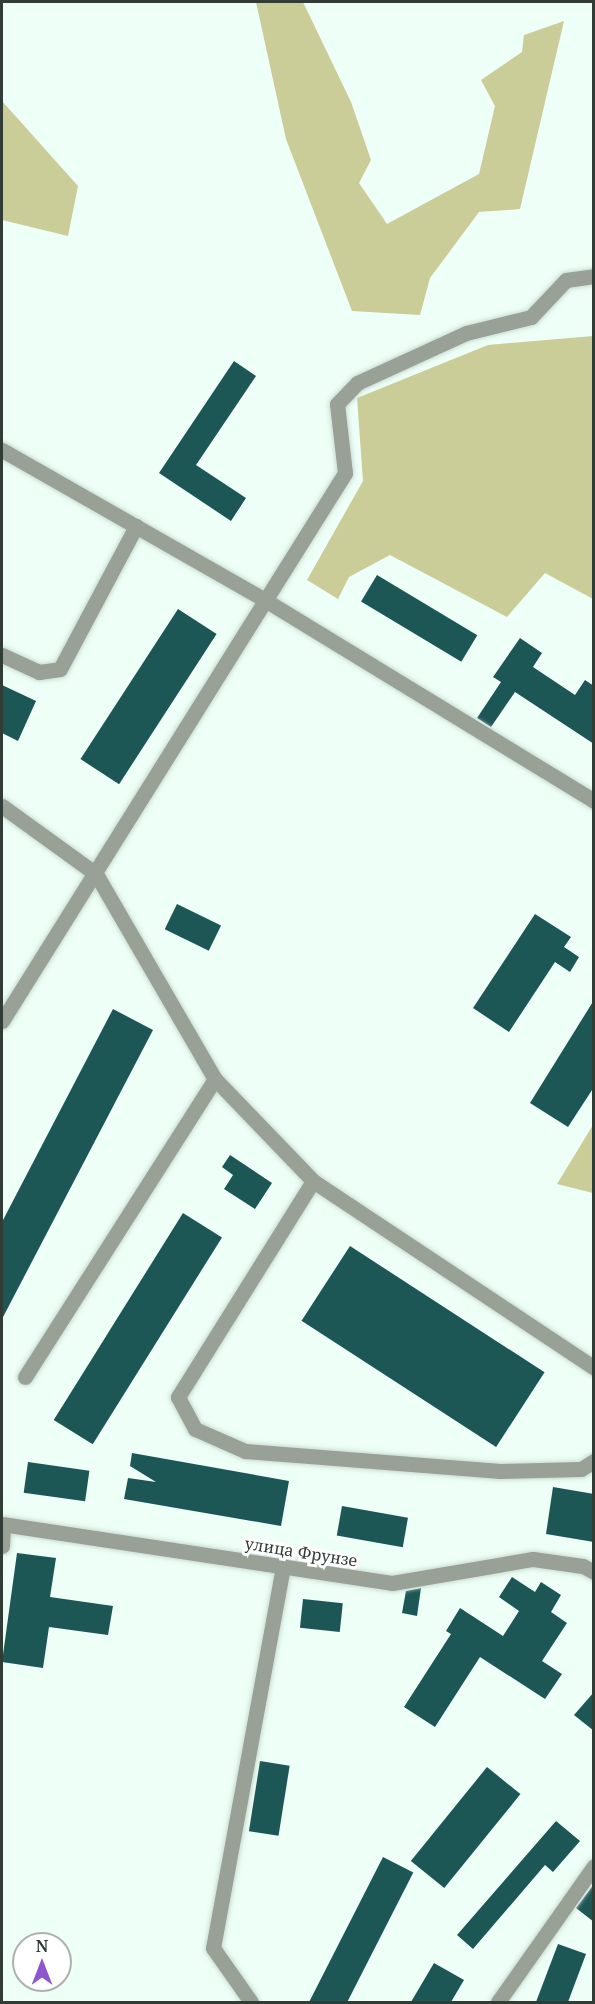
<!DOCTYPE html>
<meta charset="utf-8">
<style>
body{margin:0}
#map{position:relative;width:595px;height:2004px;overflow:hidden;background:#edfff6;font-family:"Noto Serif",serif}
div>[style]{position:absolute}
.green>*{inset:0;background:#cacd97}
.building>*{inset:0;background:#1c5655;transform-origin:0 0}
.roads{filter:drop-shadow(0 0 2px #cbdcd4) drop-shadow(0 0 2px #cbdcd4)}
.minor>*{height:15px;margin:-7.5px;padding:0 7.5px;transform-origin:7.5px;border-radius:7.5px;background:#99a096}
span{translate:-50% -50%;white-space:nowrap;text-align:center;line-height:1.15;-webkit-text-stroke:6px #fff;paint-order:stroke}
.street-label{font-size:16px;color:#313c37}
.frame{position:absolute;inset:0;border:3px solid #313c37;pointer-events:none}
.north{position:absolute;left:12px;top:1932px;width:60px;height:60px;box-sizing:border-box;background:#fff;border:2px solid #adb1af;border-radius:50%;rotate:0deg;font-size:16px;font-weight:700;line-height:24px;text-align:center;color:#313c37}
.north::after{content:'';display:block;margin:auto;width:21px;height:27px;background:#8b56ce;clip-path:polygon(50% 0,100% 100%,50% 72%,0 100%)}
</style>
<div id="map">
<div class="green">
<i style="clip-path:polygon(256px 2px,303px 2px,351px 102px,371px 160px,359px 183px,387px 224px,479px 174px,495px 106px,481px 80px,522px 52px,524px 35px,564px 21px,520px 209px,479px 212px,430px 278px,420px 315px,352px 311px,286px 139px)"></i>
<i style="clip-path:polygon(2px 101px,78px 186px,68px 236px,2px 220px)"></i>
<i style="clip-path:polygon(593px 336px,593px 599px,545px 573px,507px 617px,390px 555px,349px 577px,338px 599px,307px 580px,363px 481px,357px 398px,488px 345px)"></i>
<i style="clip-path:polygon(593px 1125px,593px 1193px,557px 1184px)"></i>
</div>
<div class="building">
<i style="clip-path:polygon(234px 361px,256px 376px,196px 465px,246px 498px,231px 521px,159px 473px)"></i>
<i style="left:377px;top:575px;width:117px;height:31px;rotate:31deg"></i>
<i style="left:178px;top:609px;width:46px;height:179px;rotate:33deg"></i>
<i style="clip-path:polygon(520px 638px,542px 653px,533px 667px,575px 695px,585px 680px,594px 686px,594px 744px,515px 692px,491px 727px,477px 718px,501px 682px,493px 677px)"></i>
<i style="clip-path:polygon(2px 685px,36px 701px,18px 741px,2px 733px)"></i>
<i style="left:177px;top:904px;width:49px;height:28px;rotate:26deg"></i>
<i style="clip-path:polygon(535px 914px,571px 937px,564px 947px,579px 957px,570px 972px,555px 962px,509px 1032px,473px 1008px)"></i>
<i style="clip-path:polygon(594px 1000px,594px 1087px,568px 1127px,530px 1103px)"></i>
<i style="clip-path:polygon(113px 1009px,153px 1030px,2px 1319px,2px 1222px)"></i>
<i style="clip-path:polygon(230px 1155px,272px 1183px,255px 1209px,224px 1189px,233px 1175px,222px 1167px)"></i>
<i style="left:183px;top:1213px;width:46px;height:244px;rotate:32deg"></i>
<i style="left:350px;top:1246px;width:232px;height:89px;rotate:33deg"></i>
<i style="clip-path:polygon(132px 1453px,289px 1481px,281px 1526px,124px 1499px,128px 1478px,156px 1482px,130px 1466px)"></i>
<i style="left:28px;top:1462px;width:62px;height:31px;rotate:8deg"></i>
<i style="clip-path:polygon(553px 1487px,594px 1494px,594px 1542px,546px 1534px)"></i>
<i style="left:342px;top:1506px;width:67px;height:30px;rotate:10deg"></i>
<i style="clip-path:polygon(17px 1553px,56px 1558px,50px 1597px,113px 1606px,108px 1635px,49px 1627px,43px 1668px,2px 1662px)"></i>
<i style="clip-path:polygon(512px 1577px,535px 1592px,541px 1582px,561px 1595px,551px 1612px,567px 1623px,542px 1661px,562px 1674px,545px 1699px,480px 1657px,435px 1727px,404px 1707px,451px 1634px,446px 1631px,460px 1608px,503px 1636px,519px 1611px,499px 1597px)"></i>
<i style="clip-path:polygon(421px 1588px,417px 1616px,402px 1613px,406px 1591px)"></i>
<i style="left:303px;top:1599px;width:40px;height:29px;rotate:6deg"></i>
<i style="clip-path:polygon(594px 1692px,594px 1731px,574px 1715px)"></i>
<i style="left:260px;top:1761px;width:30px;height:71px;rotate:9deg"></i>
<i style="left:487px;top:1767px;width:43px;height:121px;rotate:39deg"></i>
<i style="clip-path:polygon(556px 1821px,580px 1841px,553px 1872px,545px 1865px,473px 1949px,457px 1935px)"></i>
<i style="left:383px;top:1857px;width:34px;height:165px;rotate:27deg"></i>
<i style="clip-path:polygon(594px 1884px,594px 1922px,576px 1908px)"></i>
<i style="clip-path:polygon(558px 1944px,586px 1954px,568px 2002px,536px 2002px)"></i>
<i style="clip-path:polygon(434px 1963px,464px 1980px,451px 2002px,411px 2002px)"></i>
</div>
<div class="roads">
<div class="minor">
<i style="left:2px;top:450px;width:303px;rotate:29.7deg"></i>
<i style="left:265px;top:600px;width:386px;rotate:31.4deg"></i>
<i style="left:2px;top:655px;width:41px;rotate:24.7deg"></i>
<i style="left:39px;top:672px;width:21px;rotate:-8deg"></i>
<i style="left:60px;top:669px;width:162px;rotate:-62deg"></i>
<i style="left:2px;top:806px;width:116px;rotate:35.9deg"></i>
<i style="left:96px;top:874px;width:237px;rotate:59.9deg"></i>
<i style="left:215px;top:1079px;width:141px;rotate:46.1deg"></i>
<i style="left:313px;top:1181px;width:338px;rotate:33.6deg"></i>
<i style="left:2px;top:1021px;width:646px;rotate:-57.96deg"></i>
<i style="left:345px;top:473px;width:69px;rotate:-96.6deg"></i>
<i style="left:337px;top:404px;width:29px;rotate:-46deg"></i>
<i style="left:357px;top:383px;width:120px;rotate:-24.6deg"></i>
<i style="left:466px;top:333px;width:67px;rotate:-13.8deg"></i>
<i style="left:531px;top:317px;width:51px;rotate:-46.6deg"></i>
<i style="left:566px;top:280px;width:28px;rotate:-8deg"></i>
<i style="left:313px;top:1181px;width:255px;rotate:122deg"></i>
<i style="left:178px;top:1397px;width:36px;rotate:62deg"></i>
<i style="left:195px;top:1429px;width:55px;rotate:23.7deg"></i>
<i style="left:245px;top:1451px;width:256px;rotate:4.5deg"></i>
<i style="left:500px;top:1471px;width:81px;rotate:-1.4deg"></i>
<i style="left:581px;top:1469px;width:15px;rotate:-32deg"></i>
<i style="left:25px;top:1377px;width:353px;rotate:-57.5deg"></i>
<i style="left:2px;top:1524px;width:394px;rotate:8.6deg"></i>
<i style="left:392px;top:1583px;width:143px;rotate:-9.7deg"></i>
<i style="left:533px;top:1559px;width:50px;rotate:8deg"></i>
<i style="left:583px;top:1566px;width:13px;rotate:29deg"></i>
<i style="left:2px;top:1546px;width:21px;rotate:-87deg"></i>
<i style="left:251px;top:2002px;width:66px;rotate:-125.1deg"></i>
<i style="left:213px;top:1948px;width:387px;rotate:-79.6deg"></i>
<i style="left:498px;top:2002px;width:166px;rotate:-54.8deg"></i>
</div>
</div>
<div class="street-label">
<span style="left:301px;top:1552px;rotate:9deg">улица Фрунзе</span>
</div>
<div class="frame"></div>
<div class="north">N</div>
</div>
